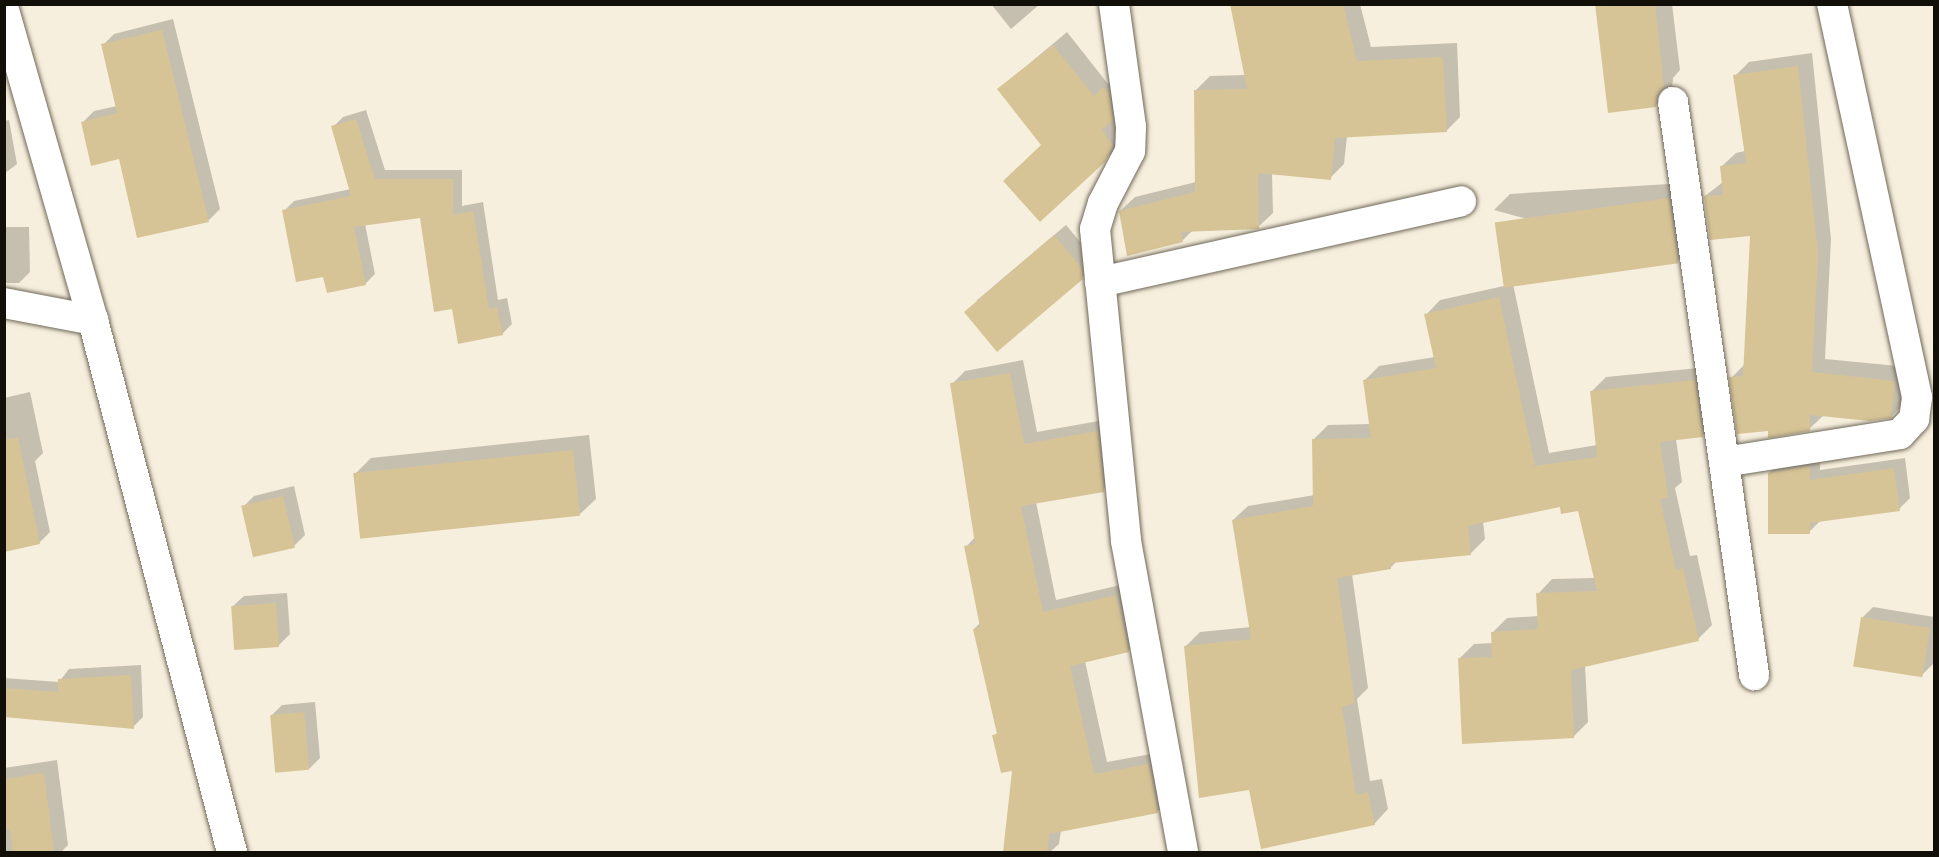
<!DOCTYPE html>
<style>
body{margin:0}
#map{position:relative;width:1939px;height:857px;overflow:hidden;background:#f7efdd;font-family:Inter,sans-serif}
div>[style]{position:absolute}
.shadow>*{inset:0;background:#0003}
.building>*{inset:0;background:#d7c496;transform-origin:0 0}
.roads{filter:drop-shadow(0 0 2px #6f6859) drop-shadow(0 0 2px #6f6859)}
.street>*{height:30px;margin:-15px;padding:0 15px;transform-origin:15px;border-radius:15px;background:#fff}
span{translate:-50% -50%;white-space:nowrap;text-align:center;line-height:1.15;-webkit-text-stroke:4.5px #f7efdd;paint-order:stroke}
.frame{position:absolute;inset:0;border:6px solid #120f09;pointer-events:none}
</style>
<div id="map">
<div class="shadow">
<i style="clip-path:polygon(991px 4px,1040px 4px,1011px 29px)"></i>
<i style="clip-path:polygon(1231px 4px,1360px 4px,1371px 47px,1457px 43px,1460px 117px,1446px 131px,1347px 136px,1344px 164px,1330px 178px,1272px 173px,1273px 213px,1258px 227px,1193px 230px,1183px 240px,1120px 211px,1135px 197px,1196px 182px,1196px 90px,1210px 76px,1245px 75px)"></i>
<i style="clip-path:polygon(1597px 4px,1672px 4px,1680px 70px,1673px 78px,1672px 89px,1656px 105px)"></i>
<i style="clip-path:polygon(173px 19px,220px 209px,209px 220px,120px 158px,83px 122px,94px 111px,117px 106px,103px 45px,114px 34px)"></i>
<i style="clip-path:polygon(1067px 32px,1108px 84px,1118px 75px,1118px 146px,1104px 161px,1043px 145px,999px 89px)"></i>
<i style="clip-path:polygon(1812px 53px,1831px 239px,1825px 359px,1908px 367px,1905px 402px,1891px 417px,1824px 415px,1809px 429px,1769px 429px,1731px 378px,1745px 364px,1751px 234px,1705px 196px,1723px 182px,1722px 166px,1736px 153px,1745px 151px,1735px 76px,1749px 62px)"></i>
<i style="clip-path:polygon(366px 110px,385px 170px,462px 170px,462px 206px,483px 202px,498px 300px,507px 298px,512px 324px,502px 334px,453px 308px,422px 216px,365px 224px,375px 274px,365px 284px,325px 275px,284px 211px,294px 201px,351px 189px,333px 127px,343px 117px)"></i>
<i style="clip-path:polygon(9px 120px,17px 164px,4px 174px,4px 121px)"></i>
<i style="clip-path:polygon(1685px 183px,1693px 246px,1678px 261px,1494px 210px,1510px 194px)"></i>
<i style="clip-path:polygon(1066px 225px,1092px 256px,1093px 266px,1082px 278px,976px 301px)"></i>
<i style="clip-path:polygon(4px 227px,29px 227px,30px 272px,19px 283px,4px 283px)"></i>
<i style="clip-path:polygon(1513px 284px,1549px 453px,1597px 445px,1592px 391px,1606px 377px,1709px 367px,1717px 421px,1702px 436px,1676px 439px,1682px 482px,1675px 488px,1690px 556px,1697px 555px,1712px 625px,1698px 639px,1585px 665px,1588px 722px,1573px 737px,1459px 659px,1474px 644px,1493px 643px,1492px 633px,1507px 618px,1539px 616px,1538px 594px,1552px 579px,1595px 578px,1580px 509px,1562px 505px,1483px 521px,1485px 539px,1470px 554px,1397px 561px,1391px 567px,1352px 574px,1368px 688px,1357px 699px,1370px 781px,1382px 779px,1388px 809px,1374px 824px,1250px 788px,1186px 646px,1200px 632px,1251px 627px,1233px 520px,1248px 506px,1315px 495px,1314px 439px,1328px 425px,1371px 424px,1364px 381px,1379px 366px,1435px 357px,1426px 315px,1440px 300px)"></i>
<i style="clip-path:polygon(1023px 360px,1037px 432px,1110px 419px,1116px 477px,1103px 490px,1036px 502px,1056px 600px,1129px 583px,1141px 638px,1128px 651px,1085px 661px,1107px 762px,1162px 752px,1171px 798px,1158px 811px,1061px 830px,1059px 844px,1050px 852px,1004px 852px,1013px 769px,994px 736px,998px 732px,974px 629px,981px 622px,966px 547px,975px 537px,952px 384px,965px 371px)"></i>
<i style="clip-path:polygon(30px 392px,43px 453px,35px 461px,50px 532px,40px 542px,4px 550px,4px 398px)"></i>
<i style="clip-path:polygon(589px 435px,596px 499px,580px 514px,355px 474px,371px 458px)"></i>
<i style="clip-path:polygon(1820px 456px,1820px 470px,1905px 458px,1910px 498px,1899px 509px,1820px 521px,1809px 532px,1769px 473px,1780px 462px)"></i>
<i style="clip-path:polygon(294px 486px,305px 535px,294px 546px,243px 507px,254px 496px)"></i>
<i style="clip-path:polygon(287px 593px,290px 634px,279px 645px,232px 607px,244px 596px)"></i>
<i style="clip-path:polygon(1873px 607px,1934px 617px,1933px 664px,1922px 675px,1862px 618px)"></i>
<i style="clip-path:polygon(141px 665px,143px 717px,133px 727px,4px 715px,4px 678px,59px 682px,69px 669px)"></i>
<i style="clip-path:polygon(315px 702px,320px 758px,309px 769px,271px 716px,282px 705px)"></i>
<i style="clip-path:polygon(57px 760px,68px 845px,61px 852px,4px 852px,4px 768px)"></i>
</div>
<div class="building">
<i style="clip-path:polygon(1230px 4px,1343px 4px,1357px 61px,1443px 57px,1447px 132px,1335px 138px,1331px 180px,1258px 173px,1259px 229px,1181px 232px,1183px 242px,1127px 256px,1119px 211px,1195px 192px,1194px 90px,1247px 89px)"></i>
<i style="clip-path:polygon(1595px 4px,1655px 4px,1664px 87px,1657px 95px,1656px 107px,1608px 113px)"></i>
<i style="clip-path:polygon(162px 30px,209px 222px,137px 238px,119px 159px,91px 166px,81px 122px,117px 113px,101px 44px)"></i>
<i style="clip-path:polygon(1053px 45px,1094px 96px,1103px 87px,1109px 93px,1113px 120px,1102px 130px,1113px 146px,1105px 162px,1040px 222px,1003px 181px,1041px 145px,997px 89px)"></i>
<i style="clip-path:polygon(1798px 66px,1818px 254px,1812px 372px,1895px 381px,1891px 418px,1870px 421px,1810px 415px,1810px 431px,1768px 438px,1768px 431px,1737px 434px,1729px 377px,1743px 376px,1750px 236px,1710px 240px,1704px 196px,1723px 195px,1720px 166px,1746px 163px,1733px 75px)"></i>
<i style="clip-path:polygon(356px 119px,375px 179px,453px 179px,453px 215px,473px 211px,489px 309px,497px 307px,503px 335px,458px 344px,452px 309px,434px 312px,420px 218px,354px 227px,366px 285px,327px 293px,323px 277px,296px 282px,282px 210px,351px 196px,331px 126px)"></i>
<i style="left:1669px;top:198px;width:66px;height:176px;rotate:82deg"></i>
<i style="clip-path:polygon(1054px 235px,1081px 267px,1083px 279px,997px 352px,964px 312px)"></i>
<i style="clip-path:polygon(1499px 297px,1535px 466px,1597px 457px,1590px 391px,1695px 380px,1703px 437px,1660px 442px,1668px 497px,1660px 499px,1676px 570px,1683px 568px,1699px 641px,1571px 670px,1574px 738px,1462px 744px,1458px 658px,1492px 657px,1491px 632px,1538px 629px,1536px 593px,1597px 591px,1578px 511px,1561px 514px,1560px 507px,1468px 526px,1471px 555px,1391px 563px,1391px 569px,1337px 578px,1355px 703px,1342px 707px,1356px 795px,1368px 792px,1375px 825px,1261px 849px,1249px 790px,1199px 798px,1184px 646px,1251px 639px,1232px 520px,1313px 506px,1312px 439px,1371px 438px,1363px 380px,1436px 368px,1424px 314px)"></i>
<i style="clip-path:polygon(1010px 373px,1024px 444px,1098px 431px,1104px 492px,1021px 506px,1043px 612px,1116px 595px,1129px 652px,1070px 666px,1094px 774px,1149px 764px,1158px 813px,1049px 834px,1047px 852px,1003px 852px,1012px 771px,1001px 773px,992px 735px,997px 734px,973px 629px,980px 627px,964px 546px,975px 544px,950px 383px)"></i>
<i style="clip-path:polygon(18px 438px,40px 544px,4px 552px,4px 439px)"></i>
<i style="left:573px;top:450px;width:66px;height:221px;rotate:84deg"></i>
<i style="clip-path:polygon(1810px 466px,1810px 480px,1894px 468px,1900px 511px,1810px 523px,1810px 534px,1768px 534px,1768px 473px)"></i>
<i style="left:283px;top:496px;width:53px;height:43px;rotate:77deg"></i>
<i style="left:276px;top:603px;width:44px;height:45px;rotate:86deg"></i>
<i style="left:1861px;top:617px;width:70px;height:50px;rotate:9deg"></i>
<i style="clip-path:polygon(131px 675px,134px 729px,4px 717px,4px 688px,58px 692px,58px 679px)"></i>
<i style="left:304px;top:712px;width:58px;height:34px;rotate:85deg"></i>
<i style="clip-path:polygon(44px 773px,54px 852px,13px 852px,10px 829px,4px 830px,4px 779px)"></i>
</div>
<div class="roads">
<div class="street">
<i style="left:1114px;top:4px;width:124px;rotate:82.1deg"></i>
<i style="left:1131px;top:127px;width:24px;rotate:92deg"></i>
<i style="left:1130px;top:151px;width:59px;rotate:117.4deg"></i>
<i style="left:1103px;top:203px;width:27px;rotate:107deg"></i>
<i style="left:1095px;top:229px;width:314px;rotate:84.3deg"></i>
<i style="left:1126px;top:541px;width:316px;rotate:79.6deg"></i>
<i style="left:4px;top:10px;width:323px;rotate:74deg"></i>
<i style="left:93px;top:320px;width:550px;rotate:75.36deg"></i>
<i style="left:1673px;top:102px;width:579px;rotate:81.95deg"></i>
<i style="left:1100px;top:282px;width:370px;rotate:-12.6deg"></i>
<i style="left:4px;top:303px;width:91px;rotate:10.8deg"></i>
<i style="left:1724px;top:462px;width:178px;rotate:-9deg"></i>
<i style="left:1900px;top:434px;width:21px;rotate:-47deg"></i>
<i style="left:1914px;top:419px;width:22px;rotate:-82deg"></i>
<i style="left:1917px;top:397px;width:402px;rotate:-102.2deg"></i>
</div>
</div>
<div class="frame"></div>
</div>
